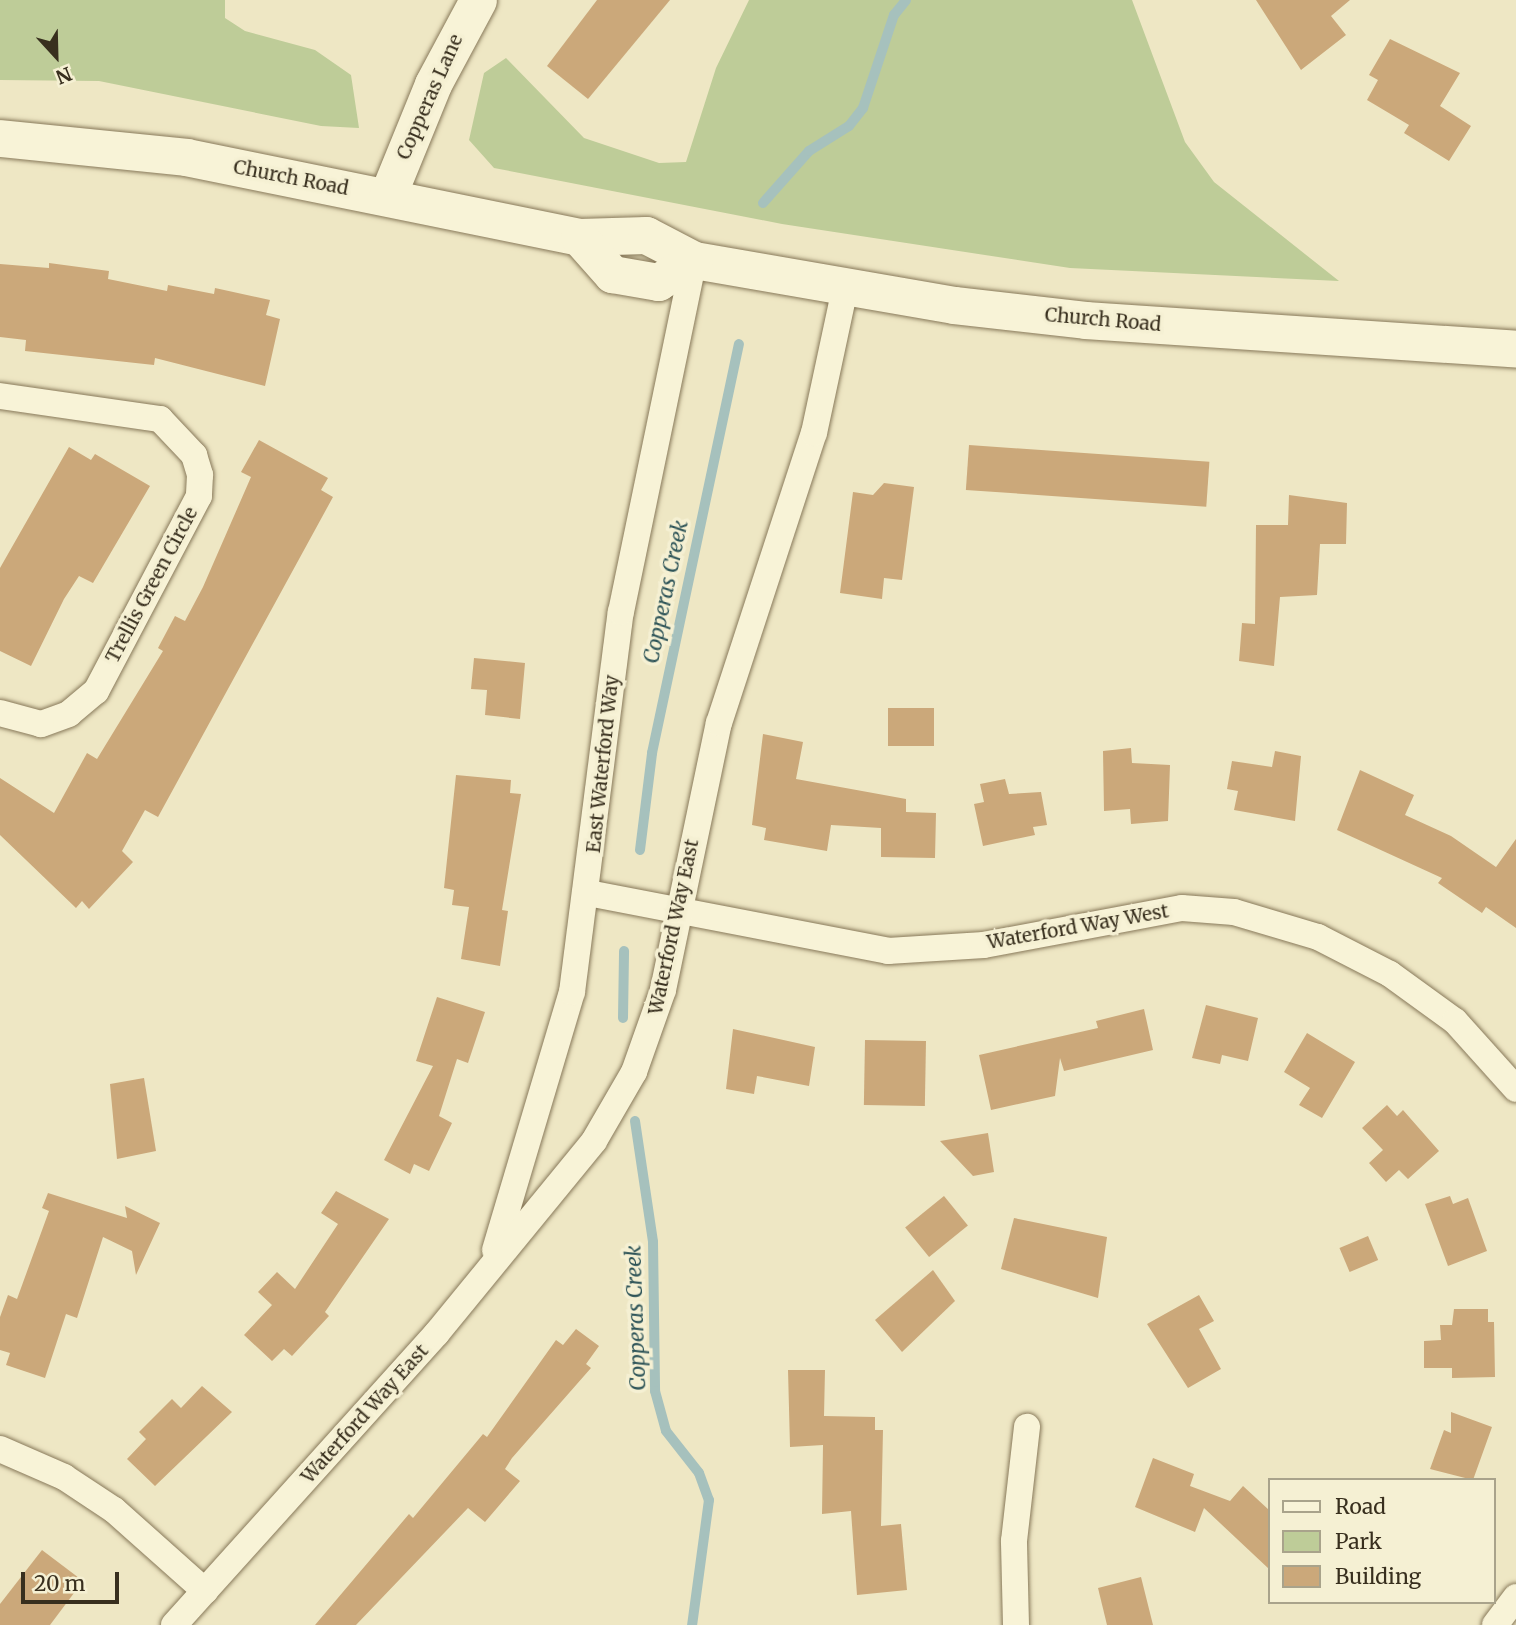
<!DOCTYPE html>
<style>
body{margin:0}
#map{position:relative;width:1516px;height:1625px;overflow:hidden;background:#eee7c4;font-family:Merriweather,serif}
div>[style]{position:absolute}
.green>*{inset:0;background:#becc98}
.stream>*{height:10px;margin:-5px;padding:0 5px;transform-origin:5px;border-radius:5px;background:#a6c1bd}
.building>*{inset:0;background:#cba87a;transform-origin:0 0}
.roads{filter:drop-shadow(0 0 2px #88795a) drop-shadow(0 0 2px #88795a)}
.street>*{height:26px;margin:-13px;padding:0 13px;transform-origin:13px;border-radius:13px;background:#f8f3d7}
.secondary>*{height:37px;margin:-18.5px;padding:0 18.5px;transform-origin:18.5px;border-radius:18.5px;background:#f8f3d7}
span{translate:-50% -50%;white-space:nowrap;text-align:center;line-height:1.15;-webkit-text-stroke:7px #f5f0d3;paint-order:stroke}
.street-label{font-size:19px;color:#382f1e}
.water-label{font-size:21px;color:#2e5458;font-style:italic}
.legend{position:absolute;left:1268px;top:1478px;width:228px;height:126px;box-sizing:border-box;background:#f5f0d3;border:2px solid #a9a38b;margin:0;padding:9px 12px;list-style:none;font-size:21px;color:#382f1e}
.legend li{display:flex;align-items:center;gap:14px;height:35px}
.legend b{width:35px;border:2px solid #a9a38b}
.north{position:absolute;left:21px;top:21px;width:70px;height:70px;-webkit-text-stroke:5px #f5f0d3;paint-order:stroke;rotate:158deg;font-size:19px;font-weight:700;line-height:28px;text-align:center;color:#382f1e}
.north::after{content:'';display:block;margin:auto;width:24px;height:32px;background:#382f1e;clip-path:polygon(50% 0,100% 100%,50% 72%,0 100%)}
.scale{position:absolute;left:21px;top:1572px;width:98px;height:32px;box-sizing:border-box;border:4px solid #382f1e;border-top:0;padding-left:9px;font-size:21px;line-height:24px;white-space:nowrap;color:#382f1e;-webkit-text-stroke:5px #f5f0d3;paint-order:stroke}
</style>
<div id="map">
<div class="green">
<i style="clip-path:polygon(0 0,225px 0,225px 18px,245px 31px,315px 50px,351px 75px,359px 128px,321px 126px,99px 81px,0 80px)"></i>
<i style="clip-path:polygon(749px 0,1132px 0,1185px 142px,1214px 182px,1339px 281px,1070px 268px,782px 224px,494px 168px,469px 140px,484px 73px,506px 58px,584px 138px,659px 163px,686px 162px,716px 68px)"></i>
</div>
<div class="stream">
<i style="left:763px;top:203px;width:69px;rotate:-48.5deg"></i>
<i style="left:809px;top:151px;width:47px;rotate:-32deg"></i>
<i style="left:849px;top:126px;width:23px;rotate:-52deg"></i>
<i style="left:863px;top:108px;width:98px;rotate:-71.6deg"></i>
<i style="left:894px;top:15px;width:19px;rotate:-51deg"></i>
<i style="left:640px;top:850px;width:98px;rotate:-82.9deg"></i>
<i style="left:652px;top:753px;width:418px;rotate:-78deg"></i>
<i style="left:623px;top:1018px;width:67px;rotate:-89.1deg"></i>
<i style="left:635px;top:1121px;width:122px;rotate:81.5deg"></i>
<i style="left:653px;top:1242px;width:149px;rotate:89.2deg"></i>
<i style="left:655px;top:1391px;width:41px;rotate:74.6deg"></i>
<i style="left:666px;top:1431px;width:53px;rotate:51.8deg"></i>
<i style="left:699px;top:1473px;width:29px;rotate:70deg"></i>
<i style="left:709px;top:1500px;width:126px;rotate:97.7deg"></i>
</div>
<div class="building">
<i style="clip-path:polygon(597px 0,670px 0,588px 99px,547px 66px)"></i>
<i style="clip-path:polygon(1256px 0,1350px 0,1331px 16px,1346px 35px,1301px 70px)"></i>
<i style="clip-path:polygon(1390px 39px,1460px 73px,1440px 106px,1471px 126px,1449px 161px,1404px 133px,1409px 125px,1367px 100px,1378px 80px,1369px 75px)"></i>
<i style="clip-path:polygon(49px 263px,109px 271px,108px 279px,167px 291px,168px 285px,214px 294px,215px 288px,270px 300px,266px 315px,280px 319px,265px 386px,155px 358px,154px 365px,25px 351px,26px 340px,0 337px,0 264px,49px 268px)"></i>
<i style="clip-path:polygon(259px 440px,328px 478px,321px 490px,333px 497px,158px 817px,145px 810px,122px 851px,133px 862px,89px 909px,82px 901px,76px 908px,0 835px,0 778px,54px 813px,87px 753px,97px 759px,163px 651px,158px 648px,175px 616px,185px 621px,203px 587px,251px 477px,241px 472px)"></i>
<i style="left:969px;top:445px;width:241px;height:45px;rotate:4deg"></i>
<i style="clip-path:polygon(69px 447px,91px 460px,95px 454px,150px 486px,93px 583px,79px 576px,64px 599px,31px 666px,0 651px,0 568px)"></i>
<i style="clip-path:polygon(884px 483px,914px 487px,902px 580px,884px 578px,882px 599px,840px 593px,853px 492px,873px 495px)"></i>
<i style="clip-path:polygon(1289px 495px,1347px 503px,1346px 544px,1320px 544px,1317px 595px,1280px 597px,1274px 666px,1239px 661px,1242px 623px,1255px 624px,1256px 525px,1288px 525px)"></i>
<i style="clip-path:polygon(474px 658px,525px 663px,520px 719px,485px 715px,487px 690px,471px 689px)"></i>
<i style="left:888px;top:708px;width:46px;height:38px"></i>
<i style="clip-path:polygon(763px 734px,803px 742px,796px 779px,906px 799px,906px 812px,936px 813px,935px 858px,881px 857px,881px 828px,831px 825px,827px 851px,764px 840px,766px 828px,752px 825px)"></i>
<i style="clip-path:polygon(1131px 748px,1132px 763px,1170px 765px,1168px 821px,1131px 824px,1130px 809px,1104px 811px,1103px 751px)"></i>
<i style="clip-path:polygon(1275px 751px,1301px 756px,1295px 821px,1234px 810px,1238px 791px,1227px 789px,1232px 761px,1272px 767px)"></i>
<i style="clip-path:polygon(1360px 770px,1414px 795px,1405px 815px,1451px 836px,1496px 867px,1516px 839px,1516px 928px,1486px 907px,1482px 913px,1438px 883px,1442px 878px,1337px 830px)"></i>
<i style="clip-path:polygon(456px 775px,511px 780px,510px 793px,521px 794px,502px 910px,508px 911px,500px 966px,461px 959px,469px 907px,452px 905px,454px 890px,444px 888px)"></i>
<i style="clip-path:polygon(1005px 779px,1009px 794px,1041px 792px,1047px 825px,1033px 827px,1035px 835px,983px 846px,974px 804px,984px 802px,980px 784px)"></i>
<i style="clip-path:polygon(437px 997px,485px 1012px,468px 1063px,457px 1059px,439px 1116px,452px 1123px,429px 1171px,414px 1164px,410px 1174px,384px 1160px,433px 1066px,416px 1061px)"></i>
<i style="clip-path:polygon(1206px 1005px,1258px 1018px,1248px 1061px,1222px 1055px,1220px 1064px,1192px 1058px)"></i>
<i style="clip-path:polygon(1144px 1009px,1153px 1050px,1064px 1071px,1060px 1058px,1055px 1096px,991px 1110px,979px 1055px,1098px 1028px,1096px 1021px)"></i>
<i style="clip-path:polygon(733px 1029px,815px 1047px,809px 1086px,757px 1076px,754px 1094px,726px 1089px)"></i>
<i style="clip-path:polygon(1307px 1033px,1355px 1062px,1322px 1118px,1299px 1105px,1310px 1088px,1284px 1072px)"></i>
<i style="left:865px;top:1040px;width:61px;height:65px;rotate:1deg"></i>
<i style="clip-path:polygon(144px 1078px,156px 1151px,117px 1159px,110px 1084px)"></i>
<i style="clip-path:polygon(1387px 1105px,1397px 1116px,1403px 1110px,1439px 1151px,1408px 1179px,1399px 1170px,1386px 1182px,1369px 1163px,1383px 1150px,1362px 1128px)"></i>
<i style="clip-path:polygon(988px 1133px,994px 1172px,973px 1176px,940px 1141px)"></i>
<i style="clip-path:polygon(336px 1191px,389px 1219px,325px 1312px,329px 1316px,292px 1356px,284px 1349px,272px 1361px,244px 1335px,272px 1305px,258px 1292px,277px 1272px,295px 1289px,338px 1224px,321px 1213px)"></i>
<i style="clip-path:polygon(48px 1193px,127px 1218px,125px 1206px,160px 1223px,136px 1275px,132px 1251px,103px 1237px,77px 1318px,66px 1314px,45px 1378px,6px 1365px,10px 1353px,0 1350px,0 1317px,8px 1295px,17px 1299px,49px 1211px,42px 1208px)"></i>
<i style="left:944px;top:1196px;width:38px;height:50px;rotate:51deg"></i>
<i style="clip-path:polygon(1450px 1196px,1453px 1204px,1468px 1198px,1487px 1251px,1448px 1266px,1425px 1204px)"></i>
<i style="clip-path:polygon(1014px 1218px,1107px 1237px,1098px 1298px,1001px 1269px)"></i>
<i style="left:1368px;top:1236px;width:26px;height:31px;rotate:67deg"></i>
<i style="clip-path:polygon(933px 1270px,955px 1301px,902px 1352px,875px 1320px)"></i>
<i style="clip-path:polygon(1199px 1295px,1214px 1321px,1199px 1329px,1221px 1369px,1188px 1388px,1147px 1324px)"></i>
<i style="clip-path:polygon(1454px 1309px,1488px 1309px,1488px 1322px,1494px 1322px,1495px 1377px,1452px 1378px,1452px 1368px,1424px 1368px,1424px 1341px,1441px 1340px,1440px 1325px,1452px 1325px)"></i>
<i style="clip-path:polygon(576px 1329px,599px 1346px,586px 1364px,591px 1368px,512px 1458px,505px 1469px,520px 1481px,485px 1522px,468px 1508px,356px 1625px,315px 1625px,409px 1514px,413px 1518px,483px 1434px,487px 1437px,556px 1340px,563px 1345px)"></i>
<i style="clip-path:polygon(788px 1370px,825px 1370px,824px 1416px,875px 1417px,875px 1430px,883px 1430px,881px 1526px,901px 1524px,907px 1590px,857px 1595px,851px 1511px,822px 1514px,823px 1445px,790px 1447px)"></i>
<i style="clip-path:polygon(202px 1386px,232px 1412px,155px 1486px,127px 1459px,146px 1439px,139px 1432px,172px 1399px,181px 1408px)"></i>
<i style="clip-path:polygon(1451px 1412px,1492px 1427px,1473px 1480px,1430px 1469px,1444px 1430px,1451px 1433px)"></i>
<i style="clip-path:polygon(1153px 1458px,1194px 1474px,1190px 1486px,1230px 1501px,1243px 1486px,1269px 1510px,1269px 1569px,1204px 1508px,1195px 1532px,1135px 1507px)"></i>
<i style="clip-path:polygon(42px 1550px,83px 1581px,50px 1625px,0 1625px,0 1604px)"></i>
<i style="clip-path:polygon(1141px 1577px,1153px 1625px,1107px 1625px,1098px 1588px)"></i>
</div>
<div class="roads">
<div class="street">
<i style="left:0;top:396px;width:162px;rotate:8.2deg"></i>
<i style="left:160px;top:419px;width:50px;rotate:46.6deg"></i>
<i style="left:194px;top:455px;width:21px;rotate:73deg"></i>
<i style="left:200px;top:475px;width:21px;rotate:93deg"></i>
<i style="left:199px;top:496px;width:221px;rotate:117.8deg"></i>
<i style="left:96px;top:691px;width:35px;rotate:140deg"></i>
<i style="left:69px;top:714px;width:30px;rotate:160deg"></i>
<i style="left:41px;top:724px;width:42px;rotate:-165deg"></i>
<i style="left:588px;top:893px;width:306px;rotate:10.9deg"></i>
<i style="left:888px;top:951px;width:96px;rotate:-3.6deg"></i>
<i style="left:984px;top:945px;width:201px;rotate:-10.6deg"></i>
<i style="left:1182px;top:908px;width:52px;rotate:4.4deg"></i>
<i style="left:1234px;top:912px;width:88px;rotate:16.6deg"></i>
<i style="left:1318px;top:937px;width:81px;rotate:27.2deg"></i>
<i style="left:1390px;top:974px;width:80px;rotate:35.9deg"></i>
<i style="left:1455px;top:1021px;width:91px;rotate:48.1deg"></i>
<i style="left:495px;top:1250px;width:269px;rotate:-73.4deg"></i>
<i style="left:572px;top:992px;width:383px;rotate:-82.7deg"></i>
<i style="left:621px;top:612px;width:359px;rotate:-78.3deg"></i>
<i style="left:0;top:1449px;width:70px;rotate:23.6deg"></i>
<i style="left:64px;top:1477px;width:60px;rotate:33.4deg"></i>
<i style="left:114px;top:1510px;width:122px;rotate:41.7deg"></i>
<i style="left:174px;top:1625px;width:393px;rotate:-48deg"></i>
<i style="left:437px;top:1333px;width:248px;rotate:-50.7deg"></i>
<i style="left:594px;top:1141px;width:80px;rotate:-59.9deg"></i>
<i style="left:634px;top:1072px;width:87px;rotate:-70.5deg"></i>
<i style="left:663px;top:990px;width:273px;rotate:-78.2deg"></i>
<i style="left:719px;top:723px;width:305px;rotate:-71.9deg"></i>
<i style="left:814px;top:433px;width:148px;rotate:-77.9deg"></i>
<i style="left:1016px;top:1625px;width:84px;rotate:-91.4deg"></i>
<i style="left:1014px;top:1541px;width:115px;rotate:-83.5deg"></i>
<i style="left:1495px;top:1625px;width:35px;rotate:-53deg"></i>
</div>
<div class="secondary">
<i style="left:0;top:138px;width:187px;rotate:5.8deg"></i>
<i style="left:186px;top:157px;width:401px;rotate:11.5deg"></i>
<i style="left:579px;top:237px;width:67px;rotate:-1.7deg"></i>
<i style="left:646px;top:235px;width:54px;rotate:27.5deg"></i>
<i style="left:694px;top:260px;width:264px;rotate:9.8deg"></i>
<i style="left:954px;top:305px;width:132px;rotate:6.5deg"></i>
<i style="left:1085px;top:320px;width:432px;rotate:3.8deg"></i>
<i style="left:387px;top:197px;width:122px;rotate:-67.8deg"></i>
<i style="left:433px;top:84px;width:95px;rotate:-61.8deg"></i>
<i style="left:579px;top:237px;width:50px;rotate:48.3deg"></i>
<i style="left:612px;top:274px;width:47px;rotate:9.9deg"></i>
<i style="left:658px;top:282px;width:42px;rotate:-31.4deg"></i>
</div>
</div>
<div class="street-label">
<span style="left:430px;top:97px;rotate:-66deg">Copperas Lane</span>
<span style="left:291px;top:178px;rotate:11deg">Church Road</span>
<span style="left:1103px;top:320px;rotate:5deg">Church Road</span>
<span style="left:152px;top:585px;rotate:-62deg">Trellis Green Circle</span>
<span style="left:603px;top:764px;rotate:-84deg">East Waterford Way</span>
<span style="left:674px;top:927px;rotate:-78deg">Waterford Way East</span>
<span style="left:1078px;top:927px;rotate:-10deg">Waterford Way West</span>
<span style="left:365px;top:1414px;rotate:-48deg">Waterford Way East</span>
</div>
<div class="water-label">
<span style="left:666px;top:592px;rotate:-78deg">Copperas Creek</span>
<span style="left:636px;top:1318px;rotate:-92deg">Copperas Creek</span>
</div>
<ul class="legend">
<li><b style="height:9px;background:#f8f3d7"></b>Road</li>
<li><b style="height:19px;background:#becc98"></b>Park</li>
<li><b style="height:19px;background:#cba87a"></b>Building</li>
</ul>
<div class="north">N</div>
<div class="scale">20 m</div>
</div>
